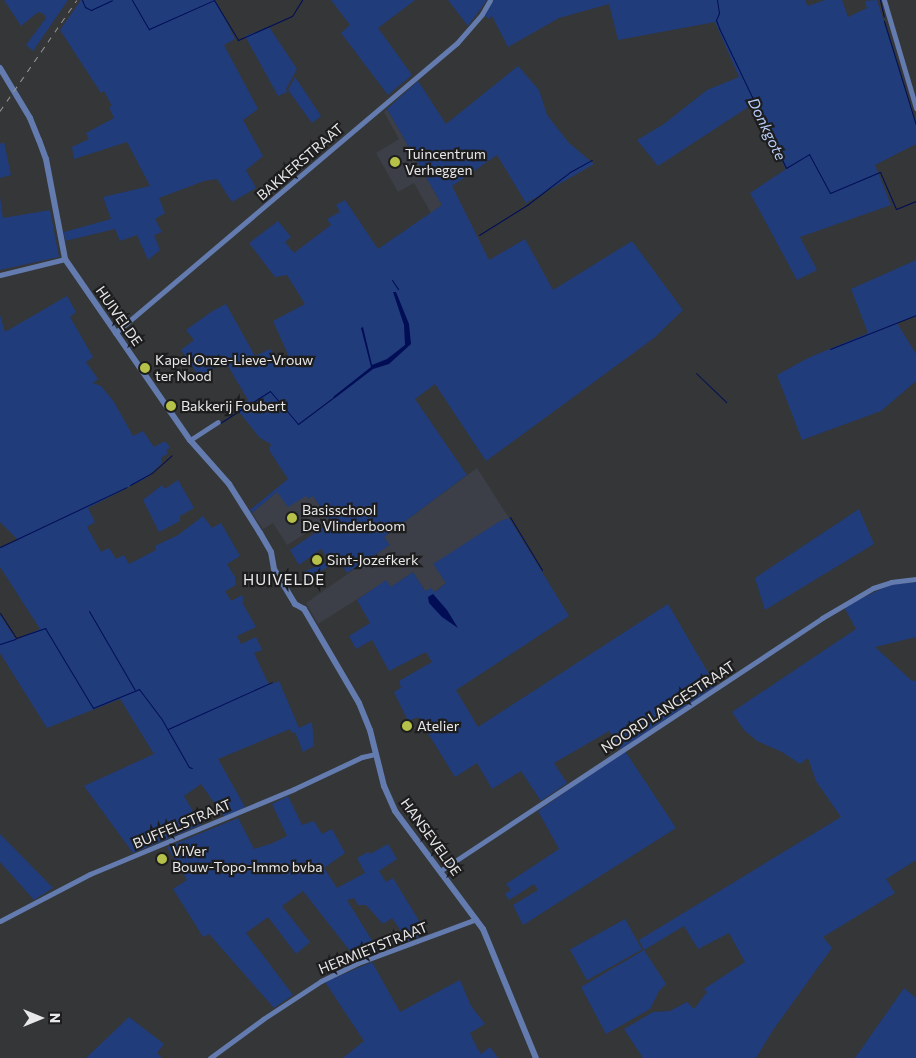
<!DOCTYPE html>
<style>
body{margin:0}
#map{position:relative;width:916px;height:1058px;overflow:hidden;background:#343638;font-family:Commissioner,sans-serif}
div>[style]{position:absolute}
.built>*{inset:0;background:#3c3f47}
.green>*{inset:0;background:#213c7b;transform-origin:0 0}
.water>*{inset:0;background:#010e56}
.stream>*{height:1px;margin:-0.5px;padding:0 0.5px;transform-origin:0.5px;border-radius:0.5px;background:#010e56}
.minor>*{height:5px;margin:-2.5px;padding:0 2.5px;transform-origin:2.5px;border-radius:2.5px;background:#637baf}
.tertiary>*{height:6px;margin:-3px;padding:0 3px;transform-origin:3px;border-radius:3px;background:#637baf}
.rail>*{height:1px;margin-top:-0.5px;transform-origin:0;background:repeating-linear-gradient(90deg,#939496 0 6px,transparent 0 12px)}
.dots>*{width:14px;height:14px;translate:-50% -50%;box-sizing:border-box;border:2px solid #1d1d1e;border-radius:50%}
span{translate:-50% -50%;white-space:nowrap;text-align:center;line-height:1.15;-webkit-text-stroke:4.5px #1d1d1e;paint-order:stroke}
.poi-label{font-size:14px;color:#e8e8ea}
.left{translate:0 -50%;text-align:left}
.street-label{font-size:14px;color:#e8e8ea}
.water-label{font-size:15px;color:#b8cdf7;font-style:italic}
.neighbourhood-label{font-size:15px;color:#e8e8ea;letter-spacing:1px}
.north{position:absolute;left:15px;top:993px;width:50px;height:50px;-webkit-text-stroke:4px #1d1d1e;paint-order:stroke;rotate:90deg;font-size:14px;font-weight:700;line-height:20px;text-align:center;color:#e8e8ea}
.north::after{content:'';display:block;margin:auto;width:18px;height:22px;background:#e8e8ea;clip-path:polygon(50% 0,100% 100%,50% 72%,0 100%)}
</style>
<div id="map">
<div class="built">
<i style="clip-path:polygon(387px 109px,442px 205px,431px 213px,414px 183px,398px 192px,376px 153px,399px 139px,384px 112px)"></i>
<i style="clip-path:polygon(477px 468px,509px 518px,446px 583px,434px 592px,426px 592px,413px 572px,391px 587px,386px 581px,318px 624px,306px 603px,389px 545px,384px 537px)"></i>
<i style="clip-path:polygon(278px 491px,313px 496px,329px 519px,287px 545px,273px 523px,263px 529px,252px 513px)"></i>
</div>
<div class="green">
<i style="clip-path:polygon(4px 0,68px 0,33px 51px,26px 45px,46px 18px,44px 14px,38px 12px,21px 26px)"></i>
<i style="clip-path:polygon(81px 0,215px 0,235px 39px,224px 45px,258px 109px,243px 120px,263px 156px,246px 170px,256px 188px,232px 202px,217px 179px,204px 181px,159px 198px,165px 213px,155px 219px,162px 232px,154px 235px,160px 250px,148px 260px,137px 235px,120px 241px,115px 229px,65px 241px,64px 232px,111px 219px,103px 197px,150px 186px,127px 142px,74px 159px,72px 147px,89px 139px,86px 133px,114px 118px,109px 107px,112px 106px,104px 91px,101px 93px,60px 30px)"></i>
<i style="clip-path:polygon(331px 0,415px 0,378px 28px,412px 75px,388px 95px,341px 33px,350px 25px)"></i>
<i style="clip-path:polygon(448px 0,487px 0,468px 26px)"></i>
<i style="clip-path:polygon(494px 0,805px 0,808px 6px,825px 0,842px 0,848px 17px,867px 8px,865px 1px,877px 0,916px 125px,916px 144px,875px 165px,891px 205px,800px 237px,817px 270px,797px 280px,750px 193px,786px 169px,753px 104px,658px 166px,637px 140px,664px 124px,707px 90px,739px 77px,715px 22px,618px 40px,609px 4px,559px 18px,508px 47px,492px 16px,488px 19px,485px 15px)"></i>
<i style="clip-path:polygon(269px 27px,297px 69px,286px 89px,287px 92px,278px 96px,245px 36px)"></i>
<i style="clip-path:polygon(518px 66px,539px 90px,547px 115px,569px 143px,594px 164px,526px 203px,497px 155px,452px 186px,489px 260px,525px 239px,553px 290px,632px 241px,683px 310px,654px 338px,486px 461px,435px 384px,415px 399px,467px 475px,384px 537px,390px 545px,347px 573px,339px 560px,308px 579px,303px 572px,329px 561px,323px 551px,321px 549px,299px 565px,290px 550px,331px 522px,313px 496px,308px 499px,306px 496px,288px 507px,277px 492px,252px 513px,250px 510px,288px 479px,269px 450px,271px 444px,260px 438px,236px 408px,248px 400px,225px 361px,201px 379px,181px 350px,194px 340px,186px 330px,211px 312px,226px 304px,255px 356px,270px 349px,281px 367px,291px 361px,273px 321px,305px 304px,287px 275px,275px 277px,249px 243px,278px 221px,291px 237px,285px 242px,294px 253px,331px 225px,327px 219px,340px 212px,336px 205px,345px 200px,378px 249px,442px 205px,387px 109px,418px 81px,446px 124px)"></i>
<i style="clip-path:polygon(295px 77px,321px 116px,312px 123px,288px 90px)"></i>
<i style="clip-path:polygon(4px 142px,11px 175px,0 178px,0 144px)"></i>
<i style="clip-path:polygon(0 197px,3px 218px,50px 210px,59px 257px,0 270px)"></i>
<i style="clip-path:polygon(916px 260px,916px 316px,897px 323px,916px 354px,916px 381px,881px 411px,802px 440px,777px 375px,808px 358px,868px 333px,851px 289px)"></i>
<i style="clip-path:polygon(67px 296px,76px 312px,70px 317px,93px 357px,86px 362px,98px 379px,93px 383px,101px 386px,114px 402px,133px 436px,143px 431px,154px 447px,163px 442px,166px 442px,170px 448px,166px 450px,168px 453px,161px 458px,162px 463px,146px 478px,88px 508px,95px 522px,87px 527px,101px 552px,109px 548px,116px 559px,124px 555px,129px 564px,156px 550px,155px 546px,178px 535px,203px 516px,212px 528px,221px 523px,240px 556px,227px 564px,235px 577px,236px 585px,225px 591px,231px 601px,242px 595px,244px 601px,242px 602px,256px 627px,237px 636px,241px 644px,256px 637px,262px 650px,254px 653px,269px 685px,279px 681px,299px 728px,312px 722px,314px 746px,303px 752px,295px 732px,292px 733px,290px 729px,218px 759px,245px 807px,224px 817px,201px 784px,184px 796px,201px 825px,133px 853px,84px 786px,154px 754px,120px 699px,47px 728px,0 653px,0 615px,16px 640px,40px 629px,0 567px,0 548px,18px 540px,0 522px,0 315px,5px 332px)"></i>
<i style="clip-path:polygon(178px 480px,194px 508px,180px 516px,180px 521px,159px 532px,143px 500px,162px 485px,165px 489px)"></i>
<i style="clip-path:polygon(859px 509px,874px 544px,765px 610px,755px 578px)"></i>
<i style="clip-path:polygon(509px 518px,569px 616px,456px 690px,478px 727px,668px 604px,716px 686px,621px 749px,609px 731px,554px 763px,567px 783px,541px 801px,521px 771px,492px 789px,477px 763px,455px 777px,418px 717px,408px 721px,394px 692px,401px 688px,399px 681px,432px 662px,426px 652px,389px 671px,372px 640px,356px 649px,349px 636px,370px 623px,357px 600px,386px 580px,391px 587px,413px 572px,425px 591px,431px 588px,435px 592px,446px 583px,433px 564px,500px 521px)"></i>
<i style="clip-path:polygon(916px 582px,916px 637px,875px 647px,912px 681px,916px 680px,916px 860px,886px 879px,895px 893px,823px 937px,832px 948px,773px 1030px,756px 1058px,643px 1058px,624px 1029px,653px 1012px,670px 1011px,687px 1002px,694px 1009px,707px 992px,704px 989px,745px 962px,729px 933px,698px 949px,684px 926px,644px 950px,666px 984px,659px 991px,650px 1009px,606px 1034px,581px 987px,644px 950px,639px 940px,841px 817px,816px 781px,808px 758px,800px 764px,782px 752px,757px 741px,744px 730px,732px 712px,856px 629px,844px 607px,889px 585px)"></i>
<i style="clip-path:polygon(625px 751px,676px 828px,523px 925px,513px 905px,538px 890px,534px 884px,509px 900px,505px 894px,511px 890px,506px 884px,559px 849px,538px 811px)"></i>
<i style="clip-path:polygon(288px 796px,302px 825px,314px 821px,322px 834px,332px 829px,345px 853px,324px 868px,337px 888px,365px 873px,357px 858px,368px 852px,370px 854px,388px 844px,397px 859px,379px 871px,386px 882px,393px 878px,427px 934px,408px 941px,392px 918px,383px 924px,366px 905px,358px 905px,354px 898px,347px 900px,379px 952px,357px 960px,303px 891px,282px 906px,310px 942px,296px 954px,268px 917px,246px 933px,293px 995px,274px 1008px,209px 934px,203px 937px,173px 889px,187px 880px,167px 847px,238px 818px,254px 849px,273px 843px,287px 836px,272px 804px)"></i>
<i style="clip-path:polygon(0 834px,53px 888px,34px 900px,0 862px)"></i>
<i style="left:625px;top:919px;width:35px;height:63px;rotate:61deg"></i>
<i style="clip-path:polygon(372px 962px,400px 1012px,460px 980px,471px 1006px,485px 1024px,470px 1033px,477px 1048px,481px 1054px,490px 1047px,498px 1058px,343px 1058px,364px 1041px,325px 982px)"></i>
<i style="clip-path:polygon(904px 988px,916px 998px,916px 1058px,855px 1058px)"></i>
<i style="clip-path:polygon(129px 1017px,164px 1044px,157px 1053px,162px 1058px,86px 1058px)"></i>
</div>
<div class="water">
<i style="clip-path:polygon(393px 292px,396px 292px,409px 324px,411px 344px,389px 364px,373px 369px,335px 398px,333px 397px,371px 367px,361px 328px,363px 327px,372px 365px,387px 359px,405px 345px,404px 325px)"></i>
<i style="clip-path:polygon(433px 594px,447px 610px,458px 628px,442px 617px,429px 603px,428px 597px)"></i>
</div>
<div class="stream">
<i style="left:82px;top:0;width:8px;rotate:67deg"></i>
<i style="left:85px;top:7px;width:7px;rotate:27deg"></i>
<i style="left:91px;top:10px;width:23px;rotate:-25deg"></i>
<i style="left:132px;top:0;width:34px;rotate:60deg"></i>
<i style="left:149px;top:29px;width:71px;rotate:-24deg"></i>
<i style="left:214px;top:0;width:47px;rotate:59deg"></i>
<i style="left:238px;top:40px;width:59px;rotate:-24deg"></i>
<i style="left:292px;top:16px;width:19px;rotate:-58deg"></i>
<i style="left:717px;top:0;width:13px;rotate:81deg"></i>
<i style="left:719px;top:13px;width:8px;rotate:113deg"></i>
<i style="left:716px;top:20px;width:9px;rotate:69deg"></i>
<i style="left:719px;top:28px;width:155px;rotate:64.4deg"></i>
<i style="left:786px;top:168px;width:27px;rotate:-31deg"></i>
<i style="left:809px;top:154px;width:44px;rotate:61.7deg"></i>
<i style="left:830px;top:193px;width:54px;rotate:-22.8deg"></i>
<i style="left:880px;top:172px;width:40px;rotate:66.6deg"></i>
<i style="left:896px;top:209px;width:22px;rotate:-22deg"></i>
<i style="left:880px;top:0;width:17px;rotate:77deg"></i>
<i style="left:884px;top:21px;width:109px;rotate:72.9deg"></i>
<i style="left:479px;top:235px;width:57px;rotate:-32deg"></i>
<i style="left:527px;top:205px;width:54px;rotate:-37.5deg"></i>
<i style="left:570px;top:172px;width:25px;rotate:-29deg"></i>
<i style="left:392px;top:280px;width:11px;rotate:56deg"></i>
<i style="left:830px;top:349px;width:92px;rotate:-21.6deg"></i>
<i style="left:696px;top:373px;width:42px;rotate:44deg"></i>
<i style="left:220px;top:423px;width:59px;rotate:-32.6deg"></i>
<i style="left:270px;top:391px;width:43px;rotate:49.7deg"></i>
<i style="left:298px;top:424px;width:45px;rotate:-36.9deg"></i>
<i style="left:130px;top:485px;width:26px;rotate:-29deg"></i>
<i style="left:153px;top:472px;width:25px;rotate:-42deg"></i>
<i style="left:510px;top:517px;width:62px;rotate:58.9deg"></i>
<i style="left:0;top:547px;width:140px;rotate:-25.3deg"></i>
<i style="left:89px;top:611px;width:91px;rotate:59.8deg"></i>
<i style="left:0;top:613px;width:30px;rotate:57deg"></i>
<i style="left:16px;top:638px;width:31px;rotate:-19deg"></i>
<i style="left:45px;top:628px;width:93px;rotate:59deg"></i>
<i style="left:93px;top:708px;width:50px;rotate:-22.4deg"></i>
<i style="left:139px;top:689px;width:36px;rotate:53deg"></i>
<i style="left:161px;top:718px;width:56px;rotate:60.3deg"></i>
<i style="left:189px;top:767px;width:3px;rotate:18deg"></i>
<i style="left:0;top:644px;width:16px;rotate:-18deg"></i>
<i style="left:168px;top:729px;width:114px;rotate:-24.3deg"></i>
</div>
<div class="minor">
<i style="left:884px;top:0;width:113px;rotate:73.5deg"></i>
<i style="left:0;top:275px;width:67px;rotate:-13.8deg"></i>
<i style="left:115px;top:333px;width:448px;rotate:-40.3deg"></i>
<i style="left:457px;top:43px;width:38px;rotate:-49deg"></i>
<i style="left:482px;top:14px;width:16px;rotate:-60deg"></i>
<i style="left:190px;top:440px;width:33px;rotate:-33deg"></i>
<i style="left:440px;top:871px;width:458px;rotate:-33.5deg"></i>
<i style="left:822px;top:618px;width:59px;rotate:-30.5deg"></i>
<i style="left:873px;top:588px;width:19px;rotate:-18deg"></i>
<i style="left:891px;top:582px;width:25px;rotate:-7deg"></i>
<i style="left:0;top:921px;width:102px;rotate:-27.6deg"></i>
<i style="left:90px;top:874px;width:221px;rotate:-22.6deg"></i>
<i style="left:294px;top:789px;width:75px;rotate:-25.2deg"></i>
<i style="left:362px;top:757px;width:13px;rotate:-13deg"></i>
<i style="left:210px;top:1058px;width:66px;rotate:-36.3deg"></i>
<i style="left:263px;top:1019px;width:69px;rotate:-33.2deg"></i>
<i style="left:321px;top:981px;width:41px;rotate:-25.9deg"></i>
<i style="left:358px;top:963px;width:126px;rotate:-20.4deg"></i>
</div>
<div class="tertiary">
<i style="left:0;top:68px;width:58px;rotate:59deg"></i>
<i style="left:30px;top:118px;width:24px;rotate:68deg"></i>
<i style="left:39px;top:140px;width:20px;rotate:70deg"></i>
<i style="left:46px;top:159px;width:102px;rotate:79.2deg"></i>
<i style="left:65px;top:259px;width:220px;rotate:55.4deg"></i>
<i style="left:190px;top:440px;width:59px;rotate:48.4deg"></i>
<i style="left:229px;top:484px;width:58px;rotate:57.7deg"></i>
<i style="left:260px;top:533px;width:22px;rotate:60deg"></i>
<i style="left:271px;top:552px;width:17px;rotate:80deg"></i>
<i style="left:274px;top:569px;width:41px;rotate:59deg"></i>
<i style="left:295px;top:604px;width:10px;rotate:29deg"></i>
<i style="left:304px;top:609px;width:109px;rotate:59.7deg"></i>
<i style="left:359px;top:703px;width:29px;rotate:68deg"></i>
<i style="left:370px;top:730px;width:58px;rotate:76deg"></i>
<i style="left:384px;top:786px;width:27px;rotate:66deg"></i>
<i style="left:395px;top:811px;width:147px;rotate:53.3deg"></i>
<i style="left:483px;top:929px;width:139px;rotate:67.7deg"></i>
</div>
<div class="rail">
<i style="left:0;top:111px;width:135px;rotate:-55.3deg"></i>
</div>
<div class="dots">
<i style="left:395px;top:162px;background:#b6c149"></i>
<i style="left:145px;top:368px;background:#b6c149"></i>
<i style="left:171px;top:406px;background:#b6c149"></i>
<i style="left:292px;top:518px;background:#b6c149"></i>
<i style="left:317px;top:560px;background:#b6c149"></i>
<i style="left:407px;top:726px;background:#b6c149"></i>
<i style="left:162px;top:859px;background:#b6c149"></i>
</div>
<div class="poi-label">
<span class="left" style="left:405px;top:162px">Tuincentrum<br>Verheggen</span>
<span class="left" style="left:155px;top:368px">Kapel Onze-Lieve-Vrouw<br>ter Nood</span>
<span class="left" style="left:181px;top:406px">Bakkerij Foubert</span>
<span class="left" style="left:302px;top:518px">Basisschool<br>De Vlinderboom</span>
<span class="left" style="left:327px;top:560px">Sint-Jozefkerk</span>
<span class="left" style="left:417px;top:726px">Atelier</span>
<span class="left" style="left:172px;top:859px">ViVer<br>Bouw-Topo-Immo bvba</span>
</div>
<div class="street-label">
<span style="left:300px;top:162px;rotate:-41deg">BAKKERSTRAAT</span>
<span style="left:119px;top:316px;rotate:55deg">HUIVELDE</span>
<span style="left:668px;top:707px;rotate:-33deg">NOORD LANGESTRAAT</span>
<span style="left:182px;top:824px;rotate:-23deg">BUFFELSTRAAT</span>
<span style="left:431px;top:837px;rotate:54deg">HANSEVELDE</span>
<span style="left:373px;top:948px;rotate:-22deg">HERMIETSTRAAT</span>
</div>
<div class="water-label">
<span style="left:767px;top:129px;rotate:64deg">Donkgote</span>
</div>
<div class="neighbourhood-label">
<span style="left:284px;top:580px">HUIVELDE</span>
</div>
<div class="north">N</div>
</div>
